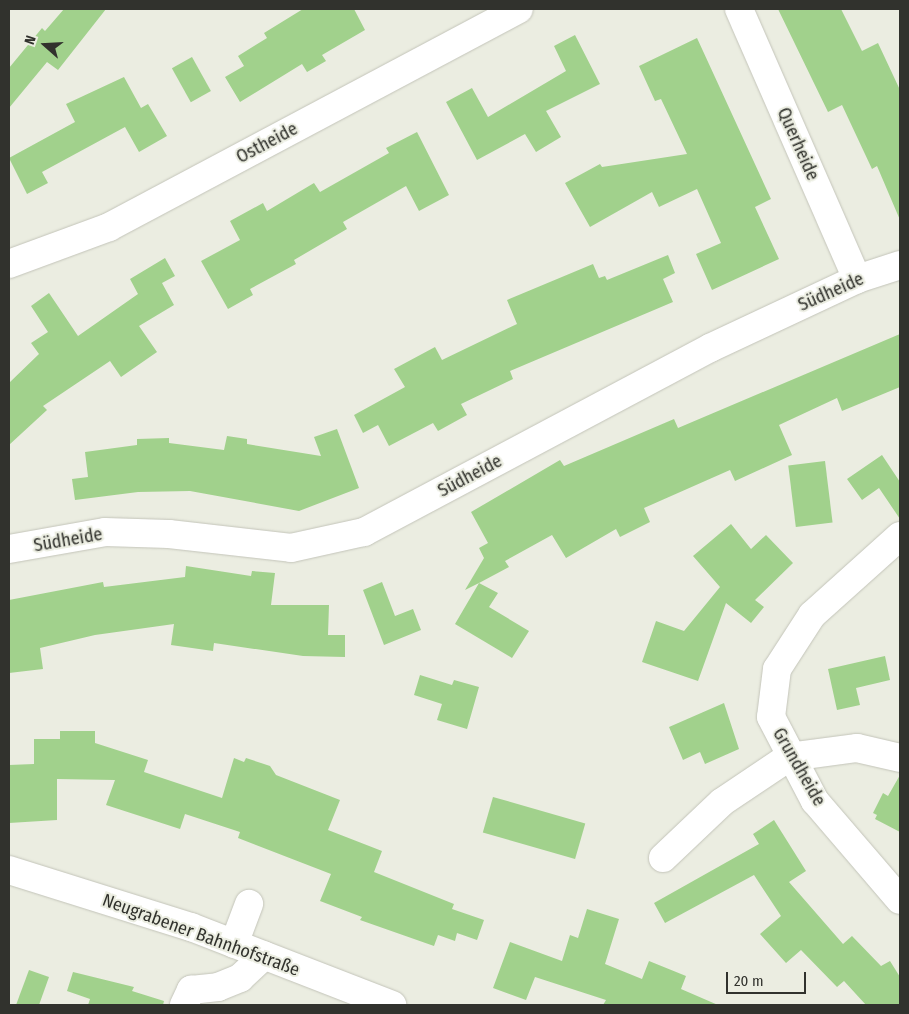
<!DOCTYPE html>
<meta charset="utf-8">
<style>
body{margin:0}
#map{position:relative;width:909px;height:1014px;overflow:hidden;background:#ebede1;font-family:"Fira Sans Condensed",sans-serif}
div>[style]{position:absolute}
.building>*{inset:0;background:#a1d18c;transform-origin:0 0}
.roads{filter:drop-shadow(0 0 1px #c3c4b9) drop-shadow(0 0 1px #c3c4b9)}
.minor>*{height:28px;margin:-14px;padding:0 14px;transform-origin:14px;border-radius:14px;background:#fff}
span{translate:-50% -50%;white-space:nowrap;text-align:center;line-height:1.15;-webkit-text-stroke:4px #ebede1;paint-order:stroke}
.street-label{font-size:18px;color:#31322d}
.frame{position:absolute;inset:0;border:10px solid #31322d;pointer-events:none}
.north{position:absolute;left:20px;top:20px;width:50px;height:50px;-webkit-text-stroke:4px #ebede1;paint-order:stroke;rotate:289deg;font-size:14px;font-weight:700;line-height:20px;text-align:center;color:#31322d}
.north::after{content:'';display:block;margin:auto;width:18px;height:22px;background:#31322d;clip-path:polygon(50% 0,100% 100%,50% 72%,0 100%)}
.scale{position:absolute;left:726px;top:972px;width:80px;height:22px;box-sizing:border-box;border:2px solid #31322d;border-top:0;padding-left:6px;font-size:15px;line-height:18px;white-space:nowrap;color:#31322d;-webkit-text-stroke:4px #ebede1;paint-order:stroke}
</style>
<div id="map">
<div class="building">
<i style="clip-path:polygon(64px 9px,106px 9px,58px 70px,47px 62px,9px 108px,9px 68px,42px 28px,45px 31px)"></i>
<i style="clip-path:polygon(303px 9px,354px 9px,365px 30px,322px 55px,326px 61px,307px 72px,302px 64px,240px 102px,225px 77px,244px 66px,238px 56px,267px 38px,264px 33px)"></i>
<i style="clip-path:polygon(778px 9px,841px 9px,862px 51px,878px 43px,900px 90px,900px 220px,877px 166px,872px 169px,842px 105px,828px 112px)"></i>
<i style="clip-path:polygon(575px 35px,600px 84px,546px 111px,561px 137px,536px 152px,525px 134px,477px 160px,446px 102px,472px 88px,488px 117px,566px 71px,554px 46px)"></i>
<i style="clip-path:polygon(697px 38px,771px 199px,755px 207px,779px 259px,712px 290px,696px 254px,721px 243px,697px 189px,659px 207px,652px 192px,590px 227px,565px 183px,600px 164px,602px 167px,687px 154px,661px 99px,655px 101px,639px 66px)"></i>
<i style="left:192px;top:57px;width:39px;height:23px;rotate:61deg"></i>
<i style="clip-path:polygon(124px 77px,141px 108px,148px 104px,167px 136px,139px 152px,125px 127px,42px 172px,48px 183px,27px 194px,9px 158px,75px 122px,66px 104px)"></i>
<i style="clip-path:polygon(417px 132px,449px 195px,419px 211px,406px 186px,343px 222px,347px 229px,294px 260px,296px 264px,250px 289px,253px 295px,228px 309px,201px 261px,240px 240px,230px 221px,263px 203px,267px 211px,314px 183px,320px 192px,389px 153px,386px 148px)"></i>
<i style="clip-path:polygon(668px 255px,675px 273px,663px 279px,673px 302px,510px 371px,513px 379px,461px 404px,467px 415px,438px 431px,433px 423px,389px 446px,378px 425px,363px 433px,354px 415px,405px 387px,394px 369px,435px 347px,442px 360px,517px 324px,507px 300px,593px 264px,599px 278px,605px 276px,607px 280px)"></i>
<i style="clip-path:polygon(165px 258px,175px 276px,162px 283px,174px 305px,139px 326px,157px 352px,121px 377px,110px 361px,43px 406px,47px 410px,9px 445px,9px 383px,39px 354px,31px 343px,48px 332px,31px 306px,49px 293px,78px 336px,138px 294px,130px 279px)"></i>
<i style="clip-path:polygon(900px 334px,900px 387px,842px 411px,837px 398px,779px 425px,792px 455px,735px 481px,730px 470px,644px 508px,650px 522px,620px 537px,616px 529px,566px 558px,552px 535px,505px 561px,509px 567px,479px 583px,498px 593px,489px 607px,529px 631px,512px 658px,455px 624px,479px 583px,465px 590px,484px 558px,479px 548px,488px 543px,471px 512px,560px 460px,564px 466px,674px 419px,678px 428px)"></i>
<i style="clip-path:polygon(337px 429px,359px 488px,299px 511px,190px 491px,138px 492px,75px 500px,72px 479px,88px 477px,85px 452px,137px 445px,137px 439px,169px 438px,169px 443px,224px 450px,227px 436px,247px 439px,247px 444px,321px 456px,314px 437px)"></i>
<i style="clip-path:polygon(882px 455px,900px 482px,900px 519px,879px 488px,862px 500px,847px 479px)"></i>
<i style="left:825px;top:461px;width:62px;height:37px;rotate:83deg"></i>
<i style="clip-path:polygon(731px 524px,751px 549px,766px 535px,793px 563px,755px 600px,764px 607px,751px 623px,726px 603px,698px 681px,642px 662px,656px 621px,684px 631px,720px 587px,693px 556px)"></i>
<i style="clip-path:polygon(186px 566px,251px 576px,252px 571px,275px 573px,271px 605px,329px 605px,328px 635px,345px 635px,345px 657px,303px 656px,214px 643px,213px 651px,171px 645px,174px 624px,95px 635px,40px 648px,43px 669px,9px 673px,9px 600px,103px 582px,104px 587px,185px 577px)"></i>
<i style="clip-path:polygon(382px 582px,395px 616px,413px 609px,421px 630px,384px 645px,363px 590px)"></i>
<i style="clip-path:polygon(885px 656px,890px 680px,856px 688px,860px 705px,837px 710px,828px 669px)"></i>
<i style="clip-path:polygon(420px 675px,452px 685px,454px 680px,479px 687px,467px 729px,437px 720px,442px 704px,414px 695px)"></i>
<i style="clip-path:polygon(724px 703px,739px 749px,705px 764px,700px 752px,683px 760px,669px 727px)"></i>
<i style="clip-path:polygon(60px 731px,95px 731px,95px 743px,148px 760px,144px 772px,222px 798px,234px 758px,244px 762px,246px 758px,270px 766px,276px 775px,340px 800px,328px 830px,382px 851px,374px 872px,454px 904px,452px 909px,484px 920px,477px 940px,457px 933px,455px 941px,438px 935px,434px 946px,360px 920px,362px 917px,320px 901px,331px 874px,238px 838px,240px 832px,185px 814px,180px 829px,106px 805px,115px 780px,57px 779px,57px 820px,9px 823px,9px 765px,34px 764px,34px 739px,60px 739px)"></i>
<i style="clip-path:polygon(900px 775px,900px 832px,875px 819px,877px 815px,873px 813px,883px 793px,888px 796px)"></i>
<i style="left:493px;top:797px;width:96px;height:37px;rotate:16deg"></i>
<i style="clip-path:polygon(774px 820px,806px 871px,789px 882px,843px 944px,852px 936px,881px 966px,890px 961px,900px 977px,900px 1005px,866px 1005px,844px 981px,837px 987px,801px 950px,786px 963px,760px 934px,781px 916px,754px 875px,665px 923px,654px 903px,759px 844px,753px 834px)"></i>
<i style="clip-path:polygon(587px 909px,619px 919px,605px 964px,642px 979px,649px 961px,686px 976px,681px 989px,718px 1005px,603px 1005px,606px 1000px,535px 977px,526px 1000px,493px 988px,510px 942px,562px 961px,570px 935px,578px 938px)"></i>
<i style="clip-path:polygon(29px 970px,49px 977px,39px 1005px,16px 1005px)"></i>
<i style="clip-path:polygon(73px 972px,134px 987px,132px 991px,164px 1001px,163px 1005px,88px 1005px,90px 999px,67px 991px)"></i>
</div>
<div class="roads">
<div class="minor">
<i style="left:739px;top:9px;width:295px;rotate:66.4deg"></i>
<i style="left:9px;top:264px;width:107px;rotate:-20.3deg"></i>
<i style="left:109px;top:227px;width:464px;rotate:-28deg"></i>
<i style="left:900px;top:536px;width:118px;rotate:138.1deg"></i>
<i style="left:812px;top:615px;width:64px;rotate:122.9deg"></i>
<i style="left:777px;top:669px;width:48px;rotate:97.1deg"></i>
<i style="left:771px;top:717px;width:95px;rotate:62.4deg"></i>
<i style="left:815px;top:801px;width:130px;rotate:49.4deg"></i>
<i style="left:9px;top:549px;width:97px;rotate:-10deg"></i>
<i style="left:105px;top:532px;width:64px;rotate:1.8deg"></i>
<i style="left:169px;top:534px;width:123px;rotate:6.5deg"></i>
<i style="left:291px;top:548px;width:75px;rotate:-12.4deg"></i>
<i style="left:364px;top:532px;width:392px;rotate:-28deg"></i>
<i style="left:710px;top:348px;width:162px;rotate:-25.1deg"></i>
<i style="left:857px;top:279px;width:45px;rotate:-18deg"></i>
<i style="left:663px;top:858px;width:81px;rotate:-43.5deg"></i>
<i style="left:722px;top:802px;width:81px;rotate:-33.9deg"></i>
<i style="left:789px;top:757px;width:69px;rotate:-7.5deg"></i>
<i style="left:857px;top:748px;width:44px;rotate:13.1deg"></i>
<i style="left:9px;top:870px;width:191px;rotate:17.4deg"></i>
<i style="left:191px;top:927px;width:216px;rotate:21.2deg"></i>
<i style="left:234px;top:944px;width:43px;rotate:-69.4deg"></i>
<i style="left:184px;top:1005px;width:17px;rotate:-65deg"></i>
<i style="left:191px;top:990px;width:27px;rotate:-6deg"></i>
<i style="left:218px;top:987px;width:24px;rotate:-22deg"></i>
<i style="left:240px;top:978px;width:33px;rotate:-43deg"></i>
</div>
</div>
<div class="street-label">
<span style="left:267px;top:143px;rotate:-28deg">Ostheide</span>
<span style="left:798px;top:144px;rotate:66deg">Querheide</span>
<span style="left:831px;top:292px;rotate:-24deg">Südheide</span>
<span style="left:470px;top:476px;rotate:-28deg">Südheide</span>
<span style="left:68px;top:540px;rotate:-10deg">Südheide</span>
<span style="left:799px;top:767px;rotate:60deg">Grundheide</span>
<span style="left:201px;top:935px;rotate:20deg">Neugrabener Bahnhofstraße</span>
</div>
<div class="frame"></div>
<div class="north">N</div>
<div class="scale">20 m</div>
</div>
